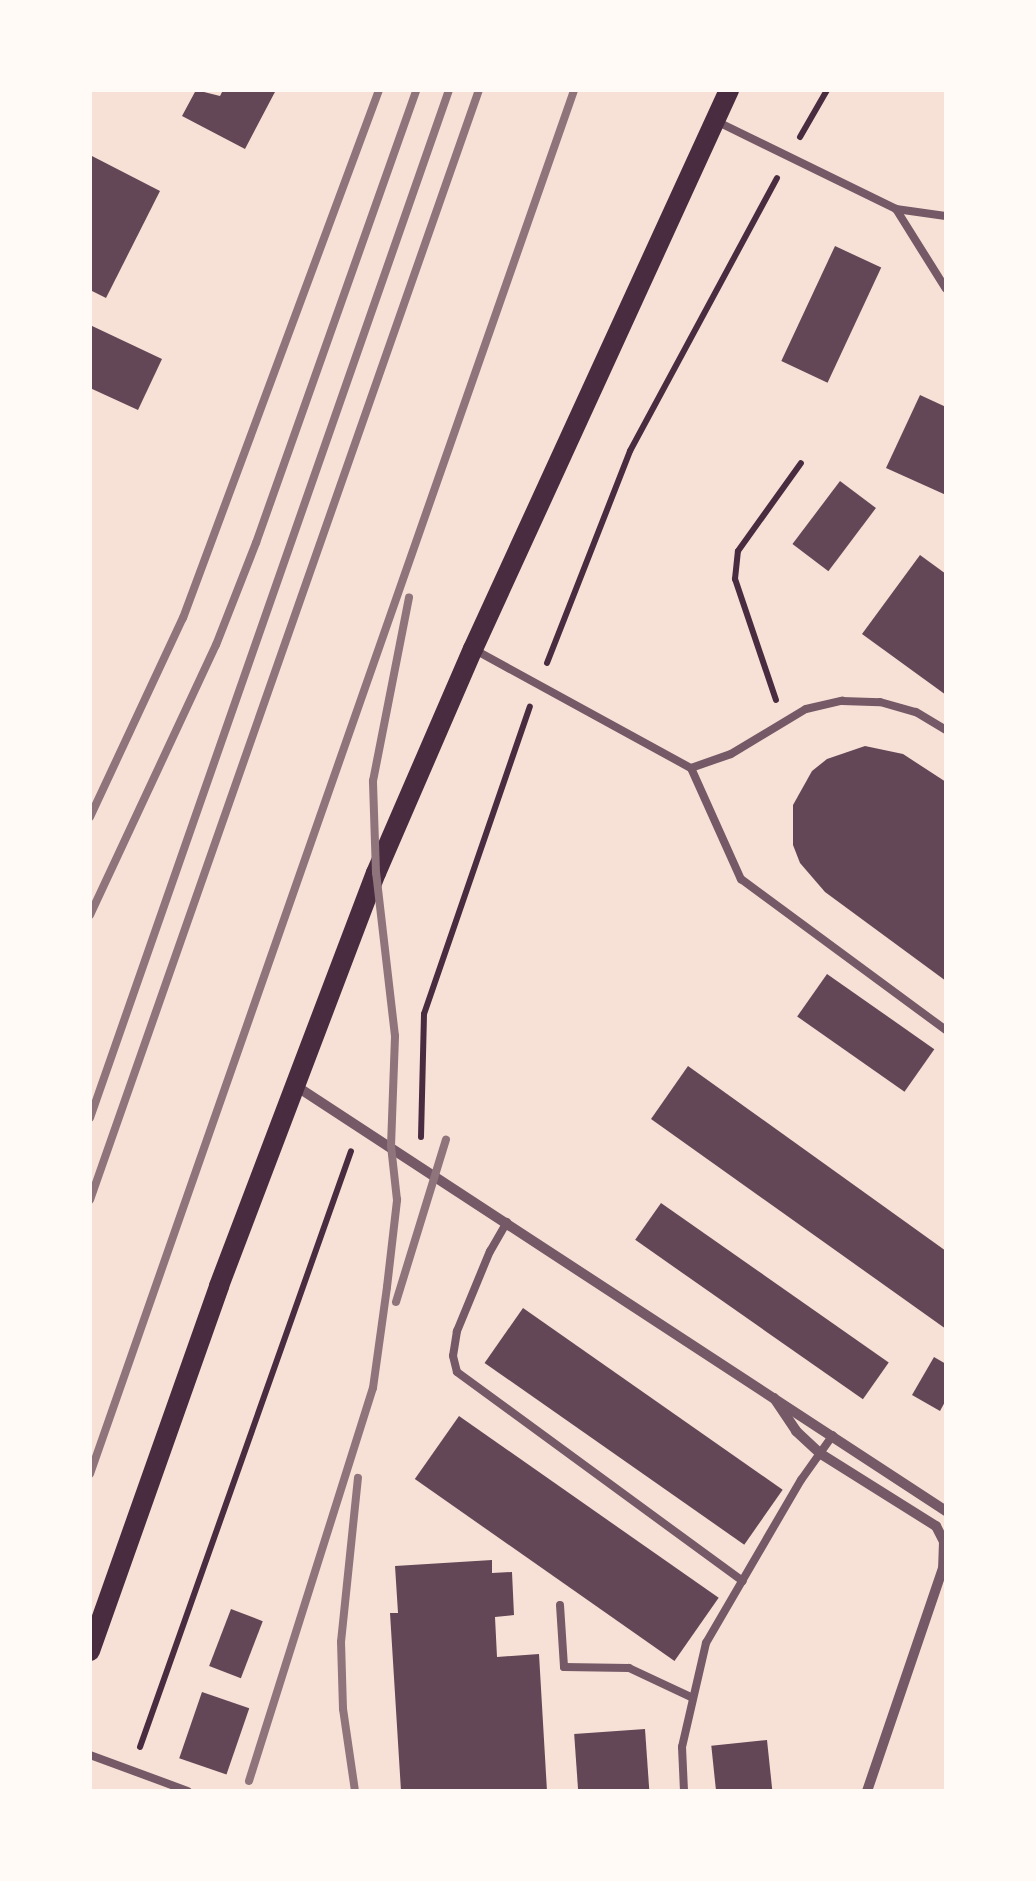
<!DOCTYPE html>
<style>
body{margin:0}
#map{position:relative;width:1036px;height:1881px;overflow:hidden;background:#f7e1d7;font-family:Overpass,sans-serif}
div>[style]{position:absolute}
.building>*{inset:0;background:#644757;transform-origin:0 0}
.path>*{height:6px;margin:-3px;padding:0 3px;transform-origin:3px;border-radius:3px;background:#4a2c40}
.service>*{height:8px;margin:-4px;padding:0 4px;transform-origin:4px;border-radius:4px;background:#755966}
.minor>*{height:10px;margin:-5px;padding:0 5px;transform-origin:5px;border-radius:5px;background:#755966}
.secondary>*{height:20px;margin:-10px;padding:0 10px;transform-origin:10px;border-radius:10px;background:#4a2c40}
.rail>*{height:8px;margin:-4px;padding:0 4px;transform-origin:4px;border-radius:4px;background:#8f747c}
span{translate:-50% -50%;white-space:nowrap;text-align:center;line-height:1.15;-webkit-text-stroke:9px #fffaf5;paint-order:stroke}
.frame{position:absolute;inset:0;border:92px solid #fffaf5;pointer-events:none}
</style>
<div id="map">
<div class="building">
<i style="clip-path:polygon(196px 90px,220px 96px,223px 90px,276px 90px,245px 149px,182px 116px)"></i>
<i style="clip-path:polygon(90px 155px,160px 191px,106px 298px,90px 290px)"></i>
<i style="left:835px;top:246px;width:51px;height:127px;rotate:25deg"></i>
<i style="clip-path:polygon(90px 325px,162px 359px,138px 410px,90px 388px)"></i>
<i style="clip-path:polygon(920px 395px,946px 407px,946px 495px,886px 468px)"></i>
<i style="left:840px;top:481px;width:45px;height:79px;rotate:37deg"></i>
<i style="clip-path:polygon(920px 555px,946px 574px,946px 695px,862px 634px)"></i>
<i style="clip-path:polygon(865px 746px,903px 754px,946px 782px,946px 981px,825px 892px,800px 863px,793px 845px,793px 805px,812px 771px,827px 759px)"></i>
<i style="left:827px;top:974px;width:131px;height:52px;rotate:35deg"></i>
<i style="clip-path:polygon(688px 1066px,946px 1251px,946px 1329px,651px 1119px)"></i>
<i style="left:661px;top:1203px;width:278px;height:45px;rotate:35deg"></i>
<i style="left:523px;top:1308px;width:317px;height:67px;rotate:35deg"></i>
<i style="clip-path:polygon(934px 1357px,946px 1364px,946px 1400px,940px 1411px,912px 1395px)"></i>
<i style="left:459px;top:1416px;width:317px;height:77px;rotate:35deg"></i>
<i style="clip-path:polygon(492px 1560px,492px 1573px,512px 1572px,514px 1615px,495px 1617px,497px 1657px,539px 1654px,547px 1791px,401px 1791px,390px 1613px,398px 1613px,395px 1566px)"></i>
<i style="left:231px;top:1609px;width:34px;height:61px;rotate:21deg"></i>
<i style="left:202px;top:1692px;width:50px;height:70px;rotate:19deg"></i>
<i style="left:645px;top:1729px;width:62px;height:71px;rotate:86deg"></i>
<i style="left:767px;top:1740px;width:51px;height:56px;rotate:84deg"></i>
</div>
<div class="path">
<i style="left:800px;top:137px;width:54px;rotate:-60.1deg"></i>
<i style="left:547px;top:663px;width:228px;rotate:-68.6deg"></i>
<i style="left:630px;top:451px;width:310px;rotate:-61.7deg"></i>
<i style="left:776px;top:700px;width:128px;rotate:-108.7deg"></i>
<i style="left:735px;top:579px;width:28px;rotate:-84deg"></i>
<i style="left:738px;top:551px;width:108px;rotate:-54.4deg"></i>
<i style="left:421px;top:1137px;width:123px;rotate:-88.6deg"></i>
<i style="left:424px;top:1014px;width:325px;rotate:-71deg"></i>
<i style="left:140px;top:1747px;width:632px;rotate:-70.5deg"></i>
</div>
<div class="service">
<i style="left:718px;top:122px;width:198px;rotate:26deg"></i>
<i style="left:896px;top:209px;width:50px;rotate:8deg"></i>
<i style="left:896px;top:209px;width:94px;rotate:58deg"></i>
<i style="left:477px;top:651px;width:244px;rotate:28.7deg"></i>
<i style="left:691px;top:768px;width:122px;rotate:65.8deg"></i>
<i style="left:741px;top:879px;width:255px;rotate:36.4deg"></i>
<i style="left:691px;top:768px;width:42px;rotate:-19.3deg"></i>
<i style="left:731px;top:754px;width:87px;rotate:-31deg"></i>
<i style="left:806px;top:709px;width:37px;rotate:-13deg"></i>
<i style="left:842px;top:701px;width:38px;rotate:2deg"></i>
<i style="left:880px;top:702px;width:37px;rotate:16deg"></i>
<i style="left:916px;top:712px;width:35px;rotate:31deg"></i>
<i style="left:507px;top:1222px;width:34px;rotate:120deg"></i>
<i style="left:490px;top:1251px;width:87px;rotate:112.4deg"></i>
<i style="left:457px;top:1331px;width:25px;rotate:99deg"></i>
<i style="left:453px;top:1356px;width:16px;rotate:76deg"></i>
<i style="left:457px;top:1372px;width:354px;rotate:36.2deg"></i>
<i style="left:560px;top:1605px;width:62px;rotate:86.3deg"></i>
<i style="left:564px;top:1667px;width:65px;rotate:0.9deg"></i>
<i style="left:629px;top:1668px;width:68px;rotate:25.1deg"></i>
<i style="left:90px;top:1755px;width:104px;rotate:20.2deg"></i>
<i style="left:684px;top:1791px;width:44px;rotate:-92.6deg"></i>
<i style="left:682px;top:1747px;width:107px;rotate:-77deg"></i>
<i style="left:706px;top:1643px;width:189px;rotate:-59.8deg"></i>
<i style="left:801px;top:1480px;width:55px;rotate:-54.6deg"></i>
</div>
<div class="minor">
<i style="left:296px;top:1086px;width:777px;rotate:33.18deg"></i>
<i style="left:774px;top:1398px;width:40px;rotate:56deg"></i>
<i style="left:796px;top:1431px;width:34px;rotate:43deg"></i>
<i style="left:821px;top:1454px;width:136px;rotate:32.1deg"></i>
<i style="left:936px;top:1526px;width:18px;rotate:63deg"></i>
<i style="left:944px;top:1542px;width:26px;rotate:92deg"></i>
<i style="left:943px;top:1568px;width:236px;rotate:108.8deg"></i>
</div>
<div class="secondary">
<i style="left:90px;top:1651px;width:387px;rotate:-70.5deg"></i>
<i style="left:219px;top:1286px;width:442px;rotate:-69.2deg"></i>
<i style="left:376px;top:873px;width:244px;rotate:-66.6deg"></i>
<i style="left:473px;top:649px;width:615px;rotate:-65.39deg"></i>
</div>
<div class="rail">
<i style="left:90px;top:817px;width:220px;rotate:-65deg"></i>
<i style="left:183px;top:618px;width:563px;rotate:-69.63deg"></i>
<i style="left:90px;top:915px;width:298px;rotate:-65deg"></i>
<i style="left:216px;top:645px;width:110px;rotate:-68.6deg"></i>
<i style="left:256px;top:543px;width:480px;rotate:-70.5deg"></i>
<i style="left:90px;top:1118px;width:1089px;rotate:-70.75deg"></i>
<i style="left:90px;top:1200px;width:1176px;rotate:-70.69deg"></i>
<i style="left:396px;top:1302px;width:170px;rotate:-72.9deg"></i>
<i style="left:90px;top:1474px;width:1466px;rotate:-70.72deg"></i>
<i style="left:249px;top:1781px;width:412px;rotate:-72.5deg"></i>
<i style="left:373px;top:1388px;width:102px;rotate:-82.1deg"></i>
<i style="left:387px;top:1287px;width:88px;rotate:-83.4deg"></i>
<i style="left:397px;top:1200px;width:54px;rotate:-96.3deg"></i>
<i style="left:391px;top:1146px;width:110px;rotate:-87.9deg"></i>
<i style="left:395px;top:1036px;width:164px;rotate:-96.6deg"></i>
<i style="left:376px;top:873px;width:92px;rotate:-91.9deg"></i>
<i style="left:373px;top:781px;width:187px;rotate:-78.9deg"></i>
<i style="left:355px;top:1791px;width:83px;rotate:-98.3deg"></i>
<i style="left:343px;top:1709px;width:67px;rotate:-91.7deg"></i>
<i style="left:341px;top:1642px;width:165px;rotate:-84.1deg"></i>
</div>
<div class="frame"></div>
</div>
